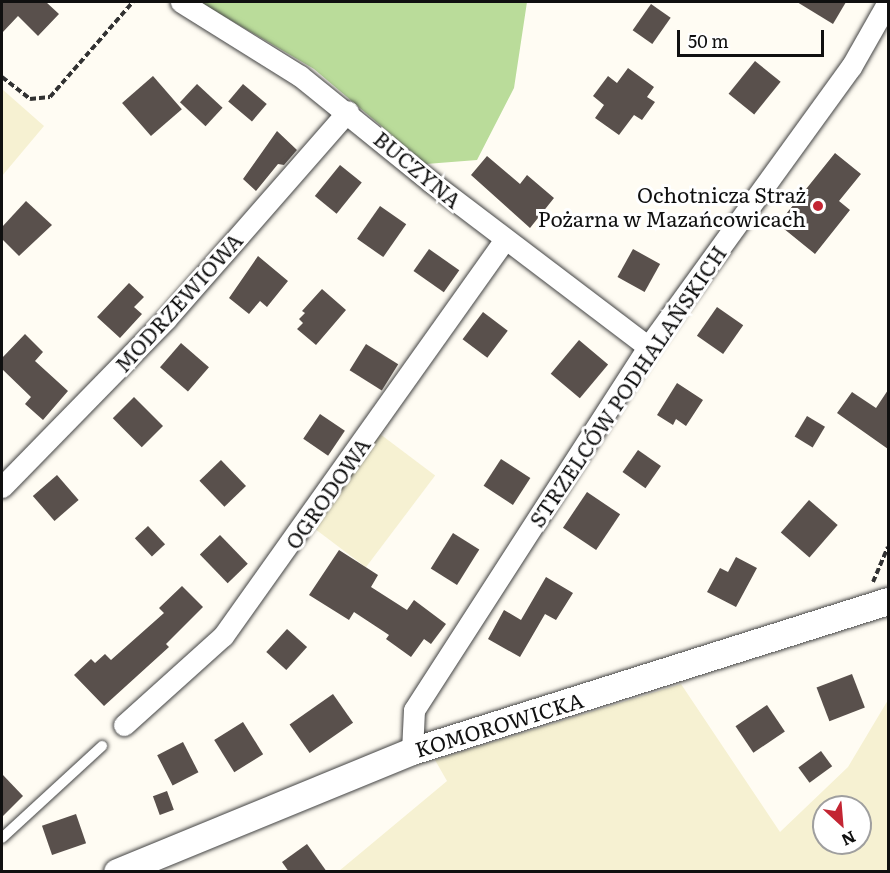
<!DOCTYPE html>
<meta charset="utf-8">
<style>
body{margin:0}
#map{position:relative;width:890px;height:873px;overflow:hidden;background:#fffcf3;font-family:Literata,serif}
div>[style]{position:absolute}
.farmland>*{inset:0;background:#f6f1d2;transform-origin:0 0}
.forest>*{inset:0;background:#badc9a}
.building>*{inset:0;background:#59504c;transform-origin:0 0}
.path>*{height:4px;margin-top:-2px;transform-origin:0;background:repeating-linear-gradient(90deg,#323232 0 6px,transparent 0 9px)}
.roads{filter:drop-shadow(0 0 2px #434343) drop-shadow(0 0 2px #434343)}
.service>*{height:10px;margin:-5px;padding:0 5px;transform-origin:5px;border-radius:5px;background:#fff}
.minor>*{height:21px;margin:-10.5px;padding:0 10.5px;transform-origin:10.5px;border-radius:10.5px;background:#fff}
.tertiary>*{height:27px;margin:-13.5px;padding:0 13.5px;transform-origin:13.5px;border-radius:13.5px;background:#fff}
.dots>*{width:16px;height:16px;translate:-50% -50%;box-sizing:border-box;border:3px solid #fff;border-radius:50%}
span{translate:-50% -50%;white-space:nowrap;text-align:center;line-height:1.15;-webkit-text-stroke:6px #fff;paint-order:stroke}
.street-label{font-size:21px;color:#101010}
.poi-label{font-size:21px;color:#101010}
.right{translate:-100% -50%;text-align:right}
.frame{position:absolute;inset:0;border:3px solid #101010;pointer-events:none}
.north{position:absolute;left:812px;top:795px;width:60px;height:60px;box-sizing:border-box;background:#fff;border:2px solid #9f9f9f;border-radius:50%;rotate:154deg;font-size:16px;font-weight:700;line-height:24px;text-align:center;color:#101010}
.north::after{content:'';display:block;margin:auto;width:21px;height:27px;background:#c32533;clip-path:polygon(50% 0,100% 100%,50% 72%,0 100%)}
.scale{position:absolute;left:677px;top:30px;width:147px;height:27px;box-sizing:border-box;border:3px solid #101010;border-top:0;padding-left:8px;font-size:18px;line-height:21px;white-space:nowrap;color:#101010;-webkit-text-stroke:4px #fff;paint-order:stroke}
</style>
<div id="map">
<div class="farmland">
<i style="clip-path:polygon(2px 89px,44px 126px,2px 176px)"></i>
<i style="left:380px;top:434px;width:69px;height:115px;rotate:37deg"></i>
<i style="clip-path:polygon(evenodd,681px 684px,780px 832px,848px 767px,888px 700px,888px 871px,339px 871px,447px 781px,435px 760px,681px 684px,824px 807px,860px 807px,860px 843px,824px 843px,824px 807px)"></i>
</div>
<div class="forest">
<i style="clip-path:polygon(200px 2px,527px 2px,514px 88px,477px 160px,426px 164px,314px 69px)"></i>
</div>
<div class="building">
<i style="clip-path:polygon(2px 2px,46px 2px,59px 14px,38px 36px,18px 16px,2px 33px)"></i>
<i style="clip-path:polygon(797px 2px,846px 2px,833px 24px)"></i>
<i style="left:651px;top:4px;width:24px;height:32px;rotate:35deg"></i>
<i style="left:755px;top:61px;width:33px;height:42px;rotate:39deg"></i>
<i style="clip-path:polygon(628px 68px,654px 87px,647px 97px,655px 102px,642px 120px,634px 115px,619px 135px,595px 118px,604px 105px,593px 96px,608px 76px,617px 83px)"></i>
<i style="left:153px;top:76px;width:44px;height:41px;rotate:49deg"></i>
<i style="left:197px;top:84px;width:35px;height:25px;rotate:43deg"></i>
<i style="left:243px;top:84px;width:31px;height:23px;rotate:40deg"></i>
<i style="clip-path:polygon(277px 131px,297px 150px,284px 165px,278px 164px,256px 191px,243px 179px)"></i>
<i style="clip-path:polygon(835px 153px,861px 174px,839px 201px,850px 210px,815px 254px,778px 224px)"></i>
<i style="clip-path:polygon(487px 156px,520px 184px,527px 175px,554px 198px,530px 228px,471px 175px)"></i>
<i style="left:340px;top:165px;width:28px;height:40px;rotate:39deg"></i>
<i style="clip-path:polygon(26px 201px,52px 225px,19px 256px,2px 239px,2px 227px)"></i>
<i style="left:380px;top:206px;width:32px;height:40px;rotate:35deg"></i>
<i style="left:429px;top:249px;width:37px;height:27px;rotate:35deg"></i>
<i style="left:633px;top:249px;width:31px;height:32px;rotate:29deg"></i>
<i style="clip-path:polygon(258px 256px,288px 281px,267px 307px,260px 301px,249px 314px,229px 298px)"></i>
<i style="clip-path:polygon(129px 283px,144px 297px,134px 307px,142px 314px,120px 338px,97px 317px)"></i>
<i style="clip-path:polygon(322px 289px,346px 310px,316px 345px,297px 329px,303px 323px,299px 319px,305px 313px,302px 311px)"></i>
<i style="left:717px;top:307px;width:32px;height:35px;rotate:35deg"></i>
<i style="left:483px;top:312px;width:31px;height:34px;rotate:37deg"></i>
<i style="clip-path:polygon(25px 334px,43px 352px,35px 361px,68px 391px,43px 420px,25px 404px,31px 397px,2px 369px,2px 358px)"></i>
<i style="left:579px;top:340px;width:38px;height:44px;rotate:40deg"></i>
<i style="left:181px;top:343px;width:37px;height:32px;rotate:41deg"></i>
<i style="left:366px;top:344px;width:38px;height:31px;rotate:32deg"></i>
<i style="clip-path:polygon(677px 383px,703px 400px,686px 426px,676px 419px,673px 425px,657px 415px)"></i>
<i style="clip-path:polygon(888px 390px,888px 449px,837px 413px,852px 392px,876px 408px)"></i>
<i style="left:134px;top:397px;width:41px;height:30px;rotate:45deg"></i>
<i style="left:320px;top:414px;width:30px;height:30px;rotate:34deg"></i>
<i style="left:807px;top:416px;width:21px;height:24px;rotate:31deg"></i>
<i style="left:638px;top:450px;width:28px;height:27px;rotate:35deg"></i>
<i style="left:501px;top:459px;width:35px;height:32px;rotate:33deg"></i>
<i style="left:221px;top:460px;width:36px;height:30px;rotate:46deg"></i>
<i style="left:57px;top:475px;width:33px;height:32px;rotate:49deg"></i>
<i style="left:587px;top:492px;width:40px;height:43px;rotate:34deg"></i>
<i style="left:809px;top:500px;width:38px;height:43px;rotate:41deg"></i>
<i style="left:148px;top:526px;width:25px;height:18px;rotate:47deg"></i>
<i style="left:453px;top:533px;width:31px;height:42px;rotate:32deg"></i>
<i style="left:220px;top:535px;width:40px;height:28px;rotate:46deg"></i>
<i style="clip-path:polygon(339px 550px,378px 575px,371px 587px,407px 610px,414px 600px,446px 624px,431px 644px,424px 639px,411px 657px,386px 639px,389px 635px,354px 612px,349px 620px,309px 595px)"></i>
<i style="clip-path:polygon(736px 557px,757px 568px,736px 607px,707px 592px,720px 568px,728px 572px)"></i>
<i style="clip-path:polygon(546px 577px,573px 593px,556px 620px,545px 614px,520px 657px,488px 639px,504px 610px,521px 620px)"></i>
<i style="clip-path:polygon(182px 586px,203px 607px,166px 644px,169px 647px,104px 706px,74px 675px,91px 659px,95px 663px,105px 654px,111px 660px,164px 613px,159px 608px)"></i>
<i style="left:287px;top:629px;width:27px;height:31px;rotate:42deg"></i>
<i style="left:852px;top:674px;width:36px;height:38px;rotate:69deg"></i>
<i style="left:333px;top:694px;width:35px;height:53px;rotate:55deg"></i>
<i style="left:767px;top:705px;width:32px;height:38px;rotate:56deg"></i>
<i style="left:243px;top:722px;width:38px;height:34px;rotate:58deg"></i>
<i style="left:183px;top:742px;width:34px;height:29px;rotate:63deg"></i>
<i style="left:821px;top:751px;width:19px;height:28px;rotate:54deg"></i>
<i style="clip-path:polygon(2px 774px,23px 796px,2px 817px)"></i>
<i style="left:167px;top:791px;width:20px;height:15px;rotate:70deg"></i>
<i style="left:76px;top:814px;width:31px;height:36px;rotate:71deg"></i>
<i style="clip-path:polygon(307px 844px,327px 872px,289px 872px,282px 862px)"></i>
</div>
<div class="path">
<i style="left:2px;top:77px;width:36px;rotate:38deg"></i>
<i style="left:30px;top:99px;width:20px;rotate:-6deg"></i>
<i style="left:50px;top:97px;width:126px;rotate:-48.9deg"></i>
<i style="left:873px;top:582px;width:38px;rotate:-67deg"></i>
</div>
<div class="roads">
<div class="service">
<i style="left:2px;top:838px;width:136px;rotate:-42.6deg"></i>
</div>
<div class="minor">
<i style="left:181px;top:2px;width:140px;rotate:31.9deg"></i>
<i style="left:300px;top:76px;width:169px;rotate:39deg"></i>
<i style="left:431px;top:182px;width:273px;rotate:37.2deg"></i>
<i style="left:2px;top:487px;width:235px;rotate:-45.7deg"></i>
<i style="left:166px;top:319px;width:276px;rotate:-48.8deg"></i>
<i style="left:124px;top:725px;width:133px;rotate:-42deg"></i>
<i style="left:223px;top:636px;width:487px;rotate:-54.6deg"></i>
<i style="left:412px;top:751px;width:41px;rotate:-87.2deg"></i>
<i style="left:414px;top:710px;width:432px;rotate:-57.2deg"></i>
<i style="left:648px;top:347px;width:346px;rotate:-54.1deg"></i>
<i style="left:851px;top:67px;width:75px;rotate:-60.4deg"></i>
</div>
<div class="tertiary">
<i style="left:117px;top:872px;width:319px;rotate:-22.3deg"></i>
<i style="left:412px;top:751px;width:499px;rotate:-17.5deg"></i>
</div>
</div>
<div class="dots">
<i style="left:818px;top:206px;background:#c32533"></i>
</div>
<div class="street-label">
<span style="left:418px;top:169px;rotate:40deg">BUCZYNA</span>
<span style="left:178px;top:302px;rotate:-48deg">MODRZEWIOWA</span>
<span style="left:627px;top:386px;rotate:-56deg">STRZELCÓW PODHALAŃSKICH</span>
<span style="left:327px;top:493px;rotate:-55deg">OGRODOWA</span>
<span style="left:499px;top:724px;rotate:-17deg">KOMOROWICKA</span>
</div>
<div class="poi-label">
<span class="right" style="left:806px;top:206px">Ochotnicza Straż<br>Pożarna w Mazańcowicach</span>
</div>
<div class="frame"></div>
<div class="north">N</div>
<div class="scale">50 m</div>
</div>
